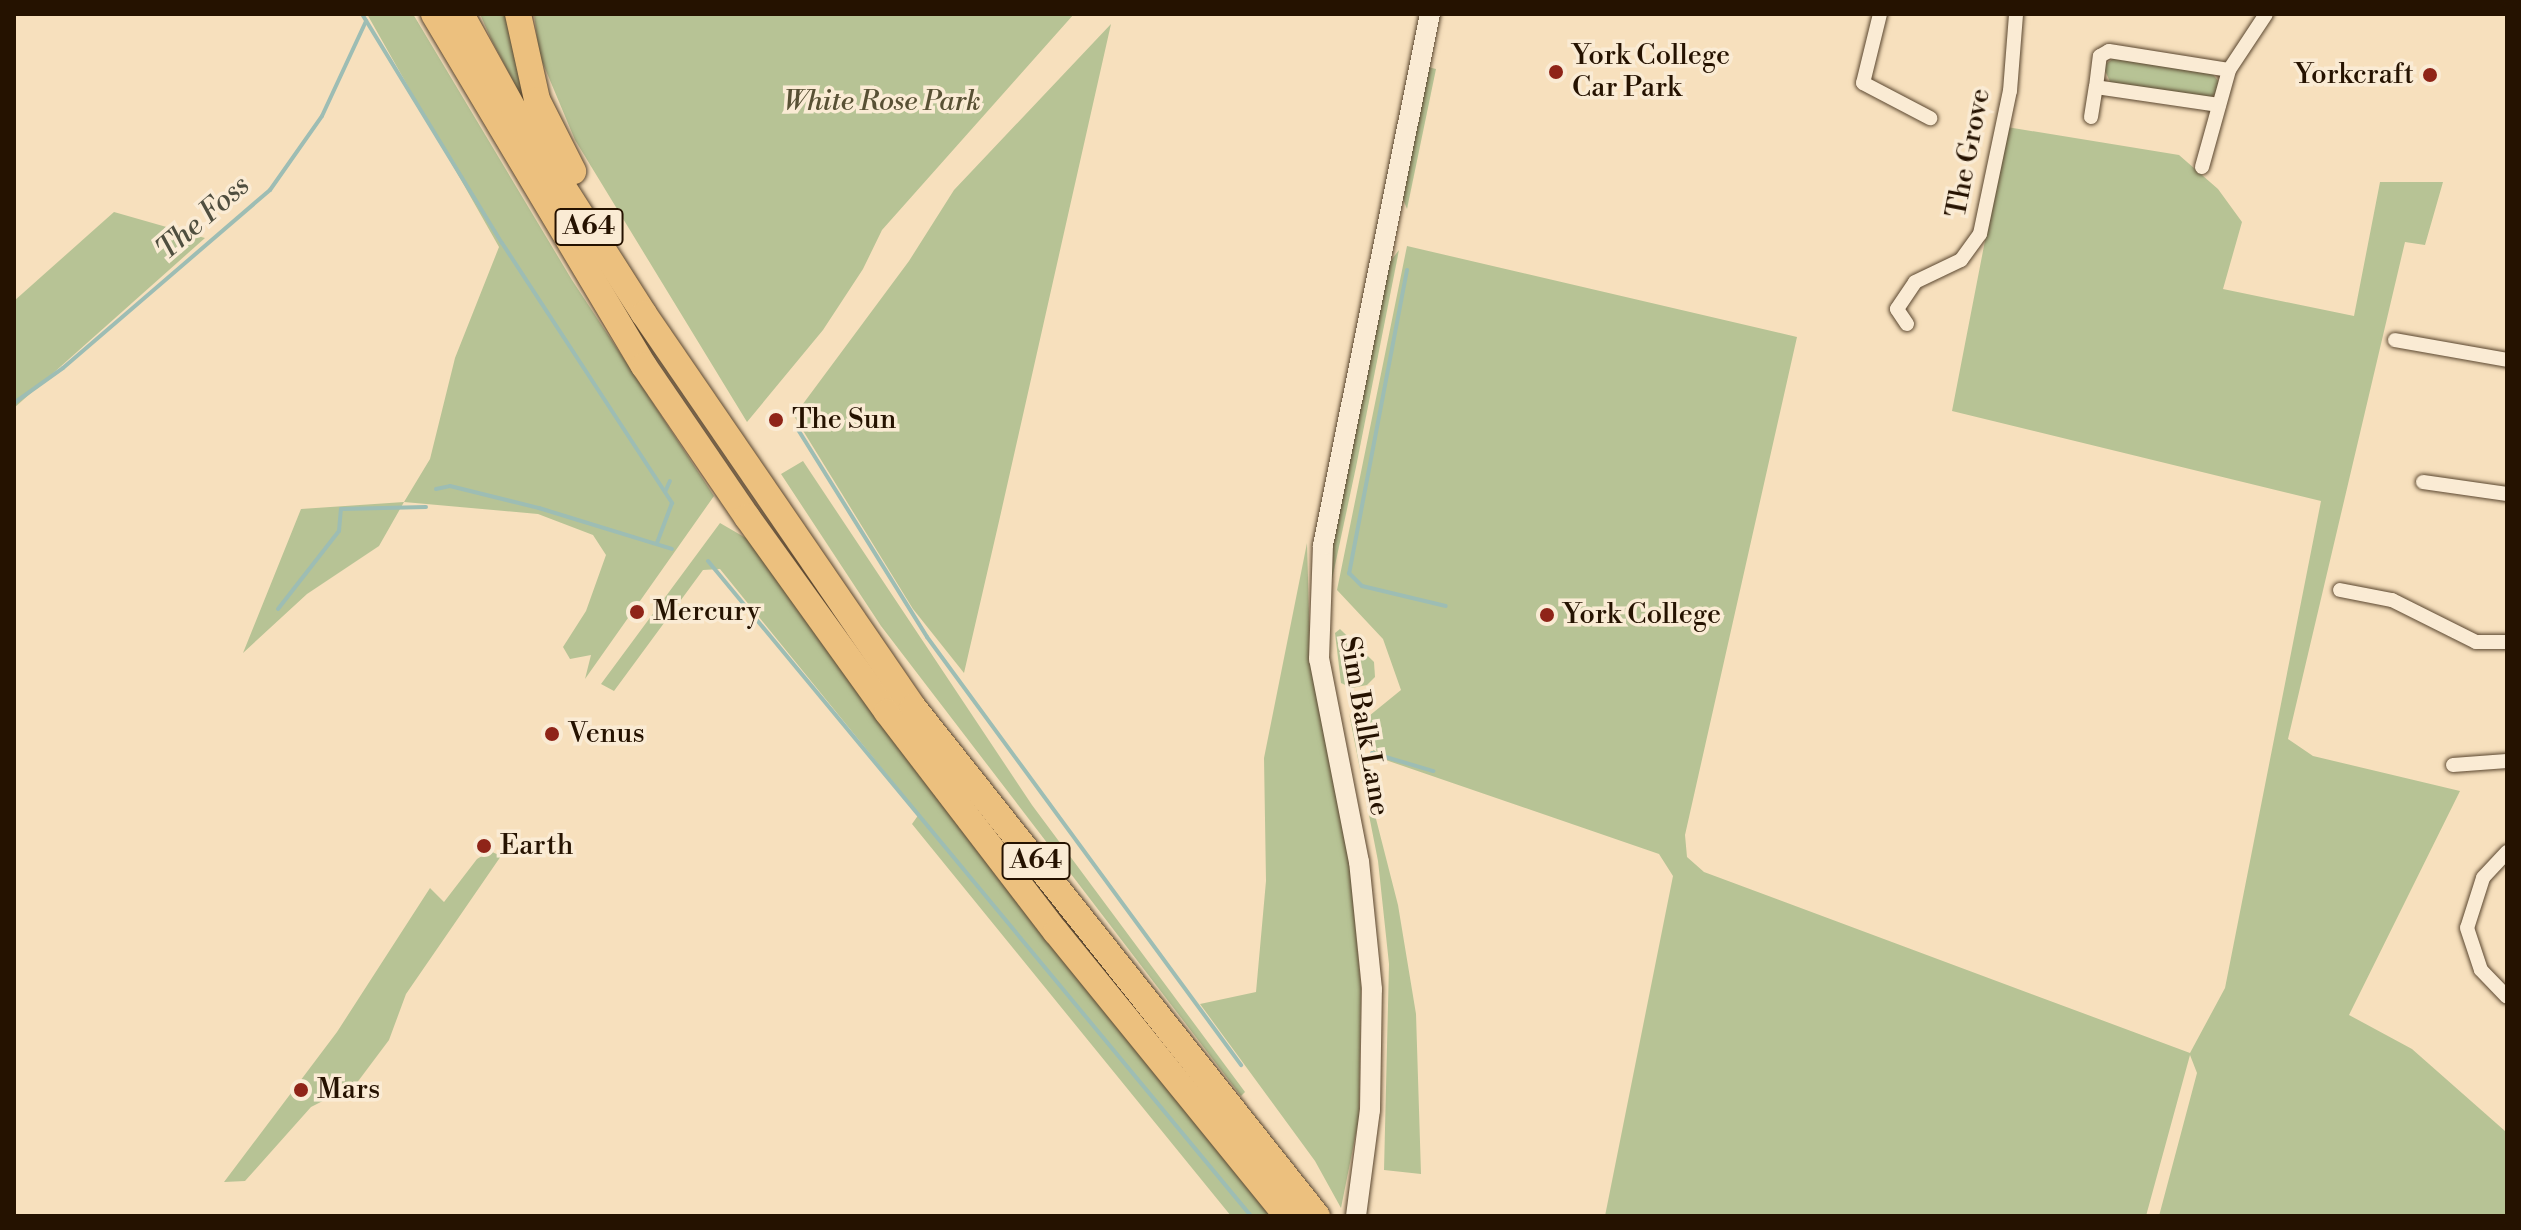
<!DOCTYPE html>
<style>
body{margin:0}
#map{position:relative;width:2521px;height:1230px;overflow:hidden;background:#f7e0bd;font-family:"Libre Bodoni",serif}
div>[style]{position:absolute}
.green>*{inset:0;background:#b7c395}
.stream>*{height:4px;margin:-2px;padding:0 2px;transform-origin:2px;border-radius:2px;background:#9dbdb4}
.roads{filter:drop-shadow(0 0 2px #5a462f) drop-shadow(0 0 2px #5a462f)}
.street>*{height:14px;margin:-7px;padding:0 7px;transform-origin:7px;border-radius:7px;background:#faebd4}
.secondary>*{height:20px;margin:-10px;padding:0 10px;transform-origin:10px;border-radius:10px;background:#faebd4}
.highway>*{height:26px;margin:-13px;padding:0 13px;transform-origin:13px;border-radius:13px;background:#ecc07e}
.dots>*{width:22px;height:22px;translate:-50% -50%;box-sizing:border-box;border:4px solid #faebd4;border-radius:50%}
span{translate:-50% -50%;white-space:nowrap;text-align:center;line-height:1.15;-webkit-text-stroke:7px #faebd4;paint-order:stroke}
.shield-label span{padding:2px 6px;background:#faebd4;border:2px solid;border-radius:6px;-webkit-text-stroke-width:0}
.shield-label{font-size:26px;color:#251200;font-weight:700}
.poi-label{font-size:28px;color:#251200}
.left{translate:0 -50%;text-align:left}
.right{translate:-100% -50%;text-align:right}
.park-label{font-size:28px;color:#585034;font-style:italic}
.street-label{font-size:28px;color:#251200}
.water-label{font-size:30px;color:#4f4e3f;font-style:italic}
.frame{position:absolute;inset:0;border:16px solid #251200;pointer-events:none}
</style>
<div id="map">
<div class="green">
<i style="clip-path:polygon(367px 14px,413px 14px,572px 280px,714px 496px,585px 679px,591px 655px,570px 659px,563px 647px,586px 611px,606px 555px,593px 535px,538px 514px,404px 502px,379px 546px,307px 594px,243px 653px,301px 509px,404px 502px,430px 459px,455px 358px,499px 247px)"></i>
<i style="clip-path:polygon(480px 14px,512px 14px,541px 134px,491px 39px)"></i>
<i style="clip-path:polygon(534px 14px,1074px 14px,882px 230px,863px 269px,823px 330px,747px 422px,575px 140px,539px 54px)"></i>
<i style="clip-path:polygon(1111px 24px,1000px 517px,964px 673px,913px 609px,794px 416px,909px 261px,954px 190px)"></i>
<i style="clip-path:polygon(2114px 58px,2212px 73px,2219px 82px,2216px 93px,2209px 99px,2111px 84px,2103px 66px)"></i>
<i style="clip-path:polygon(1428px 67px,1436px 69px,1407px 209px,1403px 199px)"></i>
<i style="clip-path:polygon(2007px 127px,2179px 155px,2218px 189px,2242px 222px,2223px 289px,2354px 316px,2380px 182px,2443px 182px,2425px 245px,2405px 242px,2288px 739px,2313px 756px,2460px 791px,2349px 1015px,2412px 1049px,2505px 1131px,2507px 1216px,2159px 1216px,2197px 1073px,2190px 1055px,2146px 1216px,1605px 1216px,1673px 876px,1659px 854px,1374px 756px,1369px 716px,1401px 690px,1383px 639px,1337px 590px,1407px 246px,1797px 337px,1685px 835px,1687px 857px,1704px 872px,2190px 1053px,2225px 988px,2321px 501px,1952px 411px)"></i>
<i style="clip-path:polygon(114px 212px,205px 238px,14px 408px,14px 301px)"></i>
<i style="clip-path:polygon(1399px 250px,1356px 467px,1331px 584px,1329px 564px,1389px 263px)"></i>
<i style="clip-path:polygon(803px 461px,1032px 805px,1245px 1092px,1241px 1096px,881px 626px,781px 474px)"></i>
<i style="clip-path:polygon(720px 523px,751px 541px,944px 807px,1271px 1216px,1231px 1216px,912px 824px,919px 814px,720px 569px,703px 570px,614px 691px,601px 684px)"></i>
<i style="clip-path:polygon(1307px 543px,1310px 649px,1348px 848px,1361px 987px,1359px 1118px,1341px 1208px,1315px 1161px,1200px 1004px,1256px 992px,1266px 881px,1264px 758px)"></i>
<i style="clip-path:polygon(1340px 629px,1374px 662px,1375px 677px,1367px 685px,1352px 688px,1341px 683px,1335px 633px)"></i>
<i style="clip-path:polygon(1349px 713px,1398px 905px,1416px 1014px,1421px 1174px,1384px 1170px,1389px 964px,1378px 861px)"></i>
<i style="clip-path:polygon(490px 851px,501px 856px,406px 994px,389px 1040px,356px 1084px,311px 1107px,245px 1181px,224px 1182px,337px 1032px,430px 888px,444px 902px,477px 859px)"></i>
</div>
<div class="stream">
<i style="left:362px;top:14px;width:268px;rotate:58.6deg"></i>
<i style="left:502px;top:243px;width:311px;rotate:56.8deg"></i>
<i style="left:672px;top:503px;width:43px;rotate:110.6deg"></i>
<i style="left:1407px;top:270px;width:309px;rotate:100.8deg"></i>
<i style="left:1349px;top:573px;width:18px;rotate:45deg"></i>
<i style="left:1362px;top:586px;width:86px;rotate:13.4deg"></i>
<i style="left:14px;top:403px;width:60px;rotate:-35.5deg"></i>
<i style="left:63px;top:368px;width:273px;rotate:-40.7deg"></i>
<i style="left:270px;top:190px;width:90px;rotate:-54.9deg"></i>
<i style="left:322px;top:116px;width:105px;rotate:-65.1deg"></i>
<i style="left:797px;top:428px;width:246px;rotate:58.1deg"></i>
<i style="left:927px;top:637px;width:531px;rotate:53.73deg"></i>
<i style="left:436px;top:489px;width:14px;rotate:-12deg"></i>
<i style="left:450px;top:486px;width:92px;rotate:13.9deg"></i>
<i style="left:539px;top:508px;width:139px;rotate:17.1deg"></i>
<i style="left:665px;top:492px;width:12px;rotate:-66deg"></i>
<i style="left:708px;top:561px;width:851px;rotate:50.34deg"></i>
<i style="left:278px;top:609px;width:99px;rotate:-52deg"></i>
<i style="left:339px;top:531px;width:22px;rotate:-85deg"></i>
<i style="left:341px;top:509px;width:85px;rotate:-1.3deg"></i>
<i style="left:1372px;top:753px;width:64px;rotate:16.4deg"></i>
</div>
<div class="roads">
<div class="street">
<i style="left:1880px;top:14px;width:71px;rotate:103.8deg"></i>
<i style="left:1863px;top:83px;width:76px;rotate:27.6deg"></i>
<i style="left:2219px;top:105px;width:124px;rotate:-171.7deg"></i>
<i style="left:2096px;top:87px;width:31px;rotate:-83deg"></i>
<i style="left:2100px;top:56px;width:10px;rotate:-29deg"></i>
<i style="left:2109px;top:51px;width:121px;rotate:9deg"></i>
<i style="left:2091px;top:117px;width:30px;rotate:-81deg"></i>
<i style="left:2202px;top:167px;width:101px;rotate:-74.4deg"></i>
<i style="left:2229px;top:70px;width:67px;rotate:-56.5deg"></i>
<i style="left:1907px;top:324px;width:18px;rotate:-124deg"></i>
<i style="left:1897px;top:309px;width:32px;rotate:-56deg"></i>
<i style="left:1915px;top:282px;width:51px;rotate:-25.6deg"></i>
<i style="left:1961px;top:260px;width:32px;rotate:-54deg"></i>
<i style="left:1980px;top:234px;width:146px;rotate:-78.2deg"></i>
<i style="left:2010px;top:91px;width:77px;rotate:-85.5deg"></i>
<i style="left:2395px;top:340px;width:114px;rotate:10.1deg"></i>
<i style="left:2423px;top:482px;width:85px;rotate:8.1deg"></i>
<i style="left:2340px;top:590px;width:53px;rotate:10.9deg"></i>
<i style="left:2392px;top:600px;width:94px;rotate:26.6deg"></i>
<i style="left:2476px;top:642px;width:31px"></i>
<i style="left:2453px;top:765px;width:54px;rotate:-4.2deg"></i>
<i style="left:2507px;top:852px;width:35px;rotate:133deg"></i>
<i style="left:2483px;top:878px;width:52px;rotate:107.7deg"></i>
<i style="left:2467px;top:928px;width:44px;rotate:71.6deg"></i>
<i style="left:2481px;top:970px;width:37px;rotate:46deg"></i>
</div>
<div class="secondary">
<i style="left:1356px;top:1216px;width:107px;rotate:-82.5deg"></i>
<i style="left:1370px;top:1110px;width:121px;rotate:-89.1deg"></i>
<i style="left:1372px;top:989px;width:128px;rotate:-95.8deg"></i>
<i style="left:1359px;top:862px;width:207px;rotate:-101.1deg"></i>
<i style="left:1319px;top:659px;width:114px;rotate:-88deg"></i>
<i style="left:1323px;top:545px;width:542px;rotate:-78.61deg"></i>
</div>
<div class="highway">
<i style="left:434px;top:14px;width:410px;rotate:59.2deg"></i>
<i style="left:644px;top:366px;width:183px;rotate:55.7deg"></i>
<i style="left:747px;top:517px;width:240px;rotate:54.3deg"></i>
<i style="left:887px;top:712px;width:277px;rotate:52.5deg"></i>
<i style="left:1056px;top:932px;width:366px;rotate:50.9deg"></i>
<i style="left:461px;top:14px;width:110px;rotate:61.1deg"></i>
<i style="left:514px;top:110px;width:242px;rotate:57.5deg"></i>
<i style="left:644px;top:314px;width:476px;rotate:55.6deg"></i>
<i style="left:913px;top:707px;width:650px;rotate:51.56deg"></i>
<i style="left:518px;top:14px;width:88px;rotate:77.5deg"></i>
<i style="left:537px;top:100px;width:80px;rotate:63.1deg"></i>
</div>
</div>
<div class="dots">
<i style="left:1556px;top:72px;background:#8f2418"></i>
<i style="left:2430px;top:75px;background:#8f2418"></i>
<i style="left:776px;top:420px;background:#8f2418"></i>
<i style="left:637px;top:612px;background:#8f2418"></i>
<i style="left:1547px;top:615px;background:#8f2418"></i>
<i style="left:552px;top:734px;background:#8f2418"></i>
<i style="left:484px;top:846px;background:#8f2418"></i>
<i style="left:301px;top:1090px;background:#8f2418"></i>
</div>
<div class="shield-label">
<span style="left:589px;top:227px">A64</span>
<span style="left:1036px;top:861px">A64</span>
</div>
<div class="poi-label">
<span class="left" style="left:1572px;top:72px">York College<br>Car Park</span>
<span class="right" style="left:2414px;top:75px">Yorkcraft</span>
<span class="left" style="left:792px;top:420px">The Sun</span>
<span class="left" style="left:653px;top:612px">Mercury</span>
<span class="left" style="left:1563px;top:615px">York College</span>
<span class="left" style="left:568px;top:734px">Venus</span>
<span class="left" style="left:500px;top:846px">Earth</span>
<span class="left" style="left:317px;top:1090px">Mars</span>
</div>
<div class="park-label">
<span style="left:882px;top:102px">White Rose Park</span>
</div>
<div class="street-label">
<span style="left:1969px;top:153px;rotate:-79deg">The Grove</span>
<span style="left:1364px;top:726px;rotate:80deg">Sim Balk Lane</span>
</div>
<div class="water-label">
<span style="left:203px;top:218px;rotate:-41deg">The Foss</span>
</div>
<div class="frame"></div>
</div>
